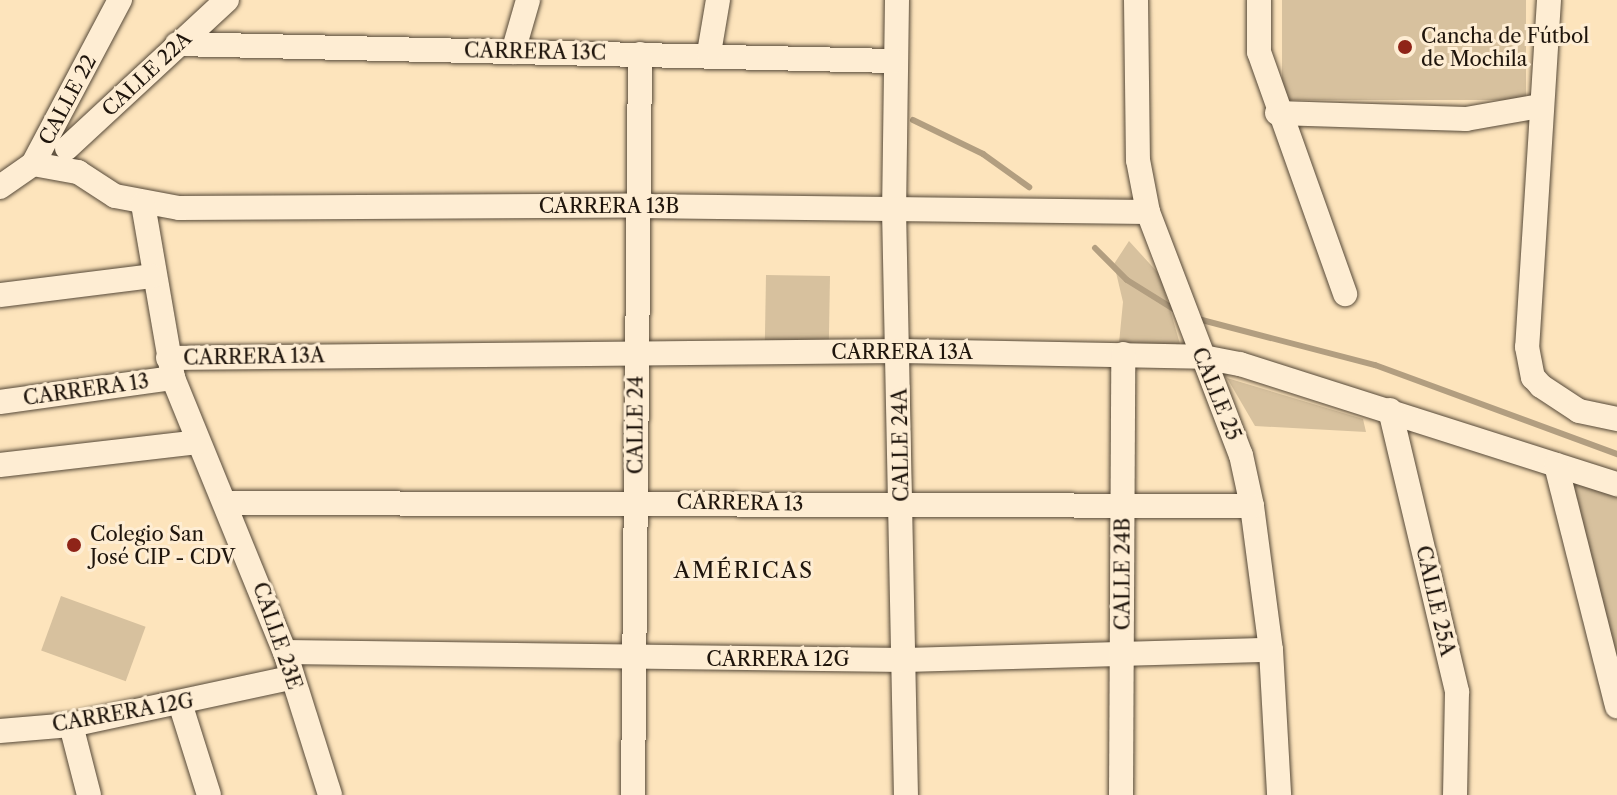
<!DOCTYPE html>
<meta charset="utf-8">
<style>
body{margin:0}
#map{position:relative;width:1617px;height:795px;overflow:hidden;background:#fde4bc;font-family:"Libre Caslon Text",serif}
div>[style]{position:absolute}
.green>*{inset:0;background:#d7c19e;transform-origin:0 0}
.stream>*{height:6px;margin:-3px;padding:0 3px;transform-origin:3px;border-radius:3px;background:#b29e80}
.roads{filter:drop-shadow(0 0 2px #564938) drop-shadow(0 0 2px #564938)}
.minor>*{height:24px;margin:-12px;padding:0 12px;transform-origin:12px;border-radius:12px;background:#feedd3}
.dots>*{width:22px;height:22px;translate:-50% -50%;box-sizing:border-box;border:4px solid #feedd3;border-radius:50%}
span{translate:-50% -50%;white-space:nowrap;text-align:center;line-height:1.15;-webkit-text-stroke:6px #feedd3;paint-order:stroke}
.poi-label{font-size:20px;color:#1f150c}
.left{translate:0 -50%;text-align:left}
.street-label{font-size:20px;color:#1f150c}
.neighbourhood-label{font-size:22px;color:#1f150c;letter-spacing:2px}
</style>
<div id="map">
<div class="green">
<i style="left:1282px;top:0;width:244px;height:100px"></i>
<i style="clip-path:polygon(1129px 241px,1160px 275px,1180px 344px,1119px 343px,1123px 302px,1114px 264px)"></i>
<i style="left:830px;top:276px;width:69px;height:64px;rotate:91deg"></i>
<i style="clip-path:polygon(1227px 378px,1363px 419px,1366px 432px,1255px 426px)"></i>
<i style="clip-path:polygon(1556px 465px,1617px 484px,1617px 692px)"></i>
<i style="left:61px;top:596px;width:90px;height:58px;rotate:20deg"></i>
</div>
<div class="stream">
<i style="left:913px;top:120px;width:78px;rotate:25.9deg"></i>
<i style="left:983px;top:154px;width:57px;rotate:35.7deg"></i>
<i style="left:1095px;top:248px;width:45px;rotate:45deg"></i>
<i style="left:1127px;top:280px;width:62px;rotate:31.9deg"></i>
<i style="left:1198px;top:319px;width:183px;rotate:14.6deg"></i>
<i style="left:1375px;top:365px;width:258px;rotate:20.2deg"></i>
</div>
<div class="roads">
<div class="minor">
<i style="left:897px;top:0;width:209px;rotate:90.8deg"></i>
<i style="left:894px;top:209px;width:586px;rotate:88.83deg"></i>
<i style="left:1136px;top:0;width:160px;rotate:89.3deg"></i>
<i style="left:1138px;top:160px;width:53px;rotate:79.1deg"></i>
<i style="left:1148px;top:212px;width:260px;rotate:69.1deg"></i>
<i style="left:1241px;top:455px;width:52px;rotate:77.8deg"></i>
<i style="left:1252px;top:506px;width:145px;rotate:82.5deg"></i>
<i style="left:1271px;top:650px;width:145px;rotate:86.8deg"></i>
<i style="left:1259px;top:0;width:52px;rotate:90deg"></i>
<i style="left:1259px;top:52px;width:257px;rotate:70.4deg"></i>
<i style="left:1549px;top:0;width:348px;rotate:93.6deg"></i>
<i style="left:1527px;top:347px;width:31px;rotate:79deg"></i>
<i style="left:1533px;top:377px;width:12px;rotate:48deg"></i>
<i style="left:1541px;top:386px;width:45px;rotate:33.3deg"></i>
<i style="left:1579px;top:411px;width:39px;rotate:12deg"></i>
<i style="left:177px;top:44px;width:716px;rotate:1.36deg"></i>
<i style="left:513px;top:52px;width:54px;rotate:-73.9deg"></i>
<i style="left:709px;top:53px;width:54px;rotate:-80.4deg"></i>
<i style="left:1277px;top:113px;width:189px;rotate:1.8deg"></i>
<i style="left:1466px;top:119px;width:75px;rotate:-10deg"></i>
<i style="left:67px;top:148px;width:218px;rotate:-42.8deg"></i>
<i style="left:33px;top:164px;width:46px;rotate:10.1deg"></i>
<i style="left:78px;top:172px;width:44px;rotate:33deg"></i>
<i style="left:115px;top:196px;width:65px;rotate:10.6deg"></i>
<i style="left:179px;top:208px;width:458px;rotate:-0.3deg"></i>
<i style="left:637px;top:206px;width:511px;rotate:0.67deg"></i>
<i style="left:0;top:187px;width:40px;rotate:-34.9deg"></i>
<i style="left:33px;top:164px;width:186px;rotate:-62.1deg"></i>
<i style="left:143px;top:204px;width:177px;rotate:80.2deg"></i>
<i style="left:173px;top:378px;width:296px;rotate:67.8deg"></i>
<i style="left:285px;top:652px;width:150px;rotate:72.5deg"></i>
<i style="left:0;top:295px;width:153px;rotate:-7.1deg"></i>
<i style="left:168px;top:358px;width:732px;rotate:-0.55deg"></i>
<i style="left:900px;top:351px;width:303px;rotate:1.1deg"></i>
<i style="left:1203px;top:357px;width:38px;rotate:11deg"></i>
<i style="left:1240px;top:364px;width:396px;rotate:17.7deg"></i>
<i style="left:0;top:402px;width:175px;rotate:-7.9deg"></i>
<i style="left:1390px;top:410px;width:290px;rotate:76.6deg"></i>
<i style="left:1457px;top:692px;width:103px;rotate:91.1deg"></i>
<i style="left:0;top:465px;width:199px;rotate:-6.6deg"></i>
<i style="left:1556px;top:465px;width:249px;rotate:75.8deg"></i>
<i style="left:228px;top:503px;width:1024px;rotate:0.17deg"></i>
<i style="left:285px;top:652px;width:620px;rotate:0.74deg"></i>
<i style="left:905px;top:660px;width:366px;rotate:-1.6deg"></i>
<i style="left:180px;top:703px;width:96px;rotate:72.5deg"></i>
<i style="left:71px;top:725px;width:72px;rotate:75.6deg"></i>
<i style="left:0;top:731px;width:71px;rotate:-4.8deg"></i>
<i style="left:71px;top:725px;width:225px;rotate:-12.1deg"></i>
<i style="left:633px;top:795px;width:741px;rotate:-89.46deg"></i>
<i style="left:1121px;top:795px;width:441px;rotate:-89.7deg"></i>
</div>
</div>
<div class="dots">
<i style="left:1405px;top:47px;background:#8f2418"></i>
<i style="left:74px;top:545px;background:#8f2418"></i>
</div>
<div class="poi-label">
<span class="left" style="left:1421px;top:48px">Cancha de Fútbol<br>de Mochila</span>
<span class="left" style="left:90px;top:546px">Colegio San<br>José CIP - CDV</span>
</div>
<div class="street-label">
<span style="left:535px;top:52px;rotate:1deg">CARRERA 13C</span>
<span style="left:147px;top:74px;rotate:-43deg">CALLE 22A</span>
<span style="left:68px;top:100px;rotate:-62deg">CALLE 22</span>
<span style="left:609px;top:206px">CARRERA 13B</span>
<span style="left:902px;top:352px">CARRERA 13A</span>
<span style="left:254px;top:357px;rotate:-1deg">CARRERA 13A</span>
<span style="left:86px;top:390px;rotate:-8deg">CARRERA 13</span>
<span style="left:1216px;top:394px;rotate:68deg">CALLE 25</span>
<span style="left:636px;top:425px;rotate:-90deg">CALLE 24</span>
<span style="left:901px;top:445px;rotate:-91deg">CALLE 24A</span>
<span style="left:740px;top:503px;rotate:1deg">CARRERA 13</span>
<span style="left:1123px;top:574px;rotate:-90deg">CALLE 24B</span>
<span style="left:1435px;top:601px;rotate:77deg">CALLE 25A</span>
<span style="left:277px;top:636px;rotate:71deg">CALLE 23E</span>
<span style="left:778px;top:659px">CARRERA 12G</span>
<span style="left:123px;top:713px;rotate:-10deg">CARRERA 12G</span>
</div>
<div class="neighbourhood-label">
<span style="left:744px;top:571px">AMÉRICAS</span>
</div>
</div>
